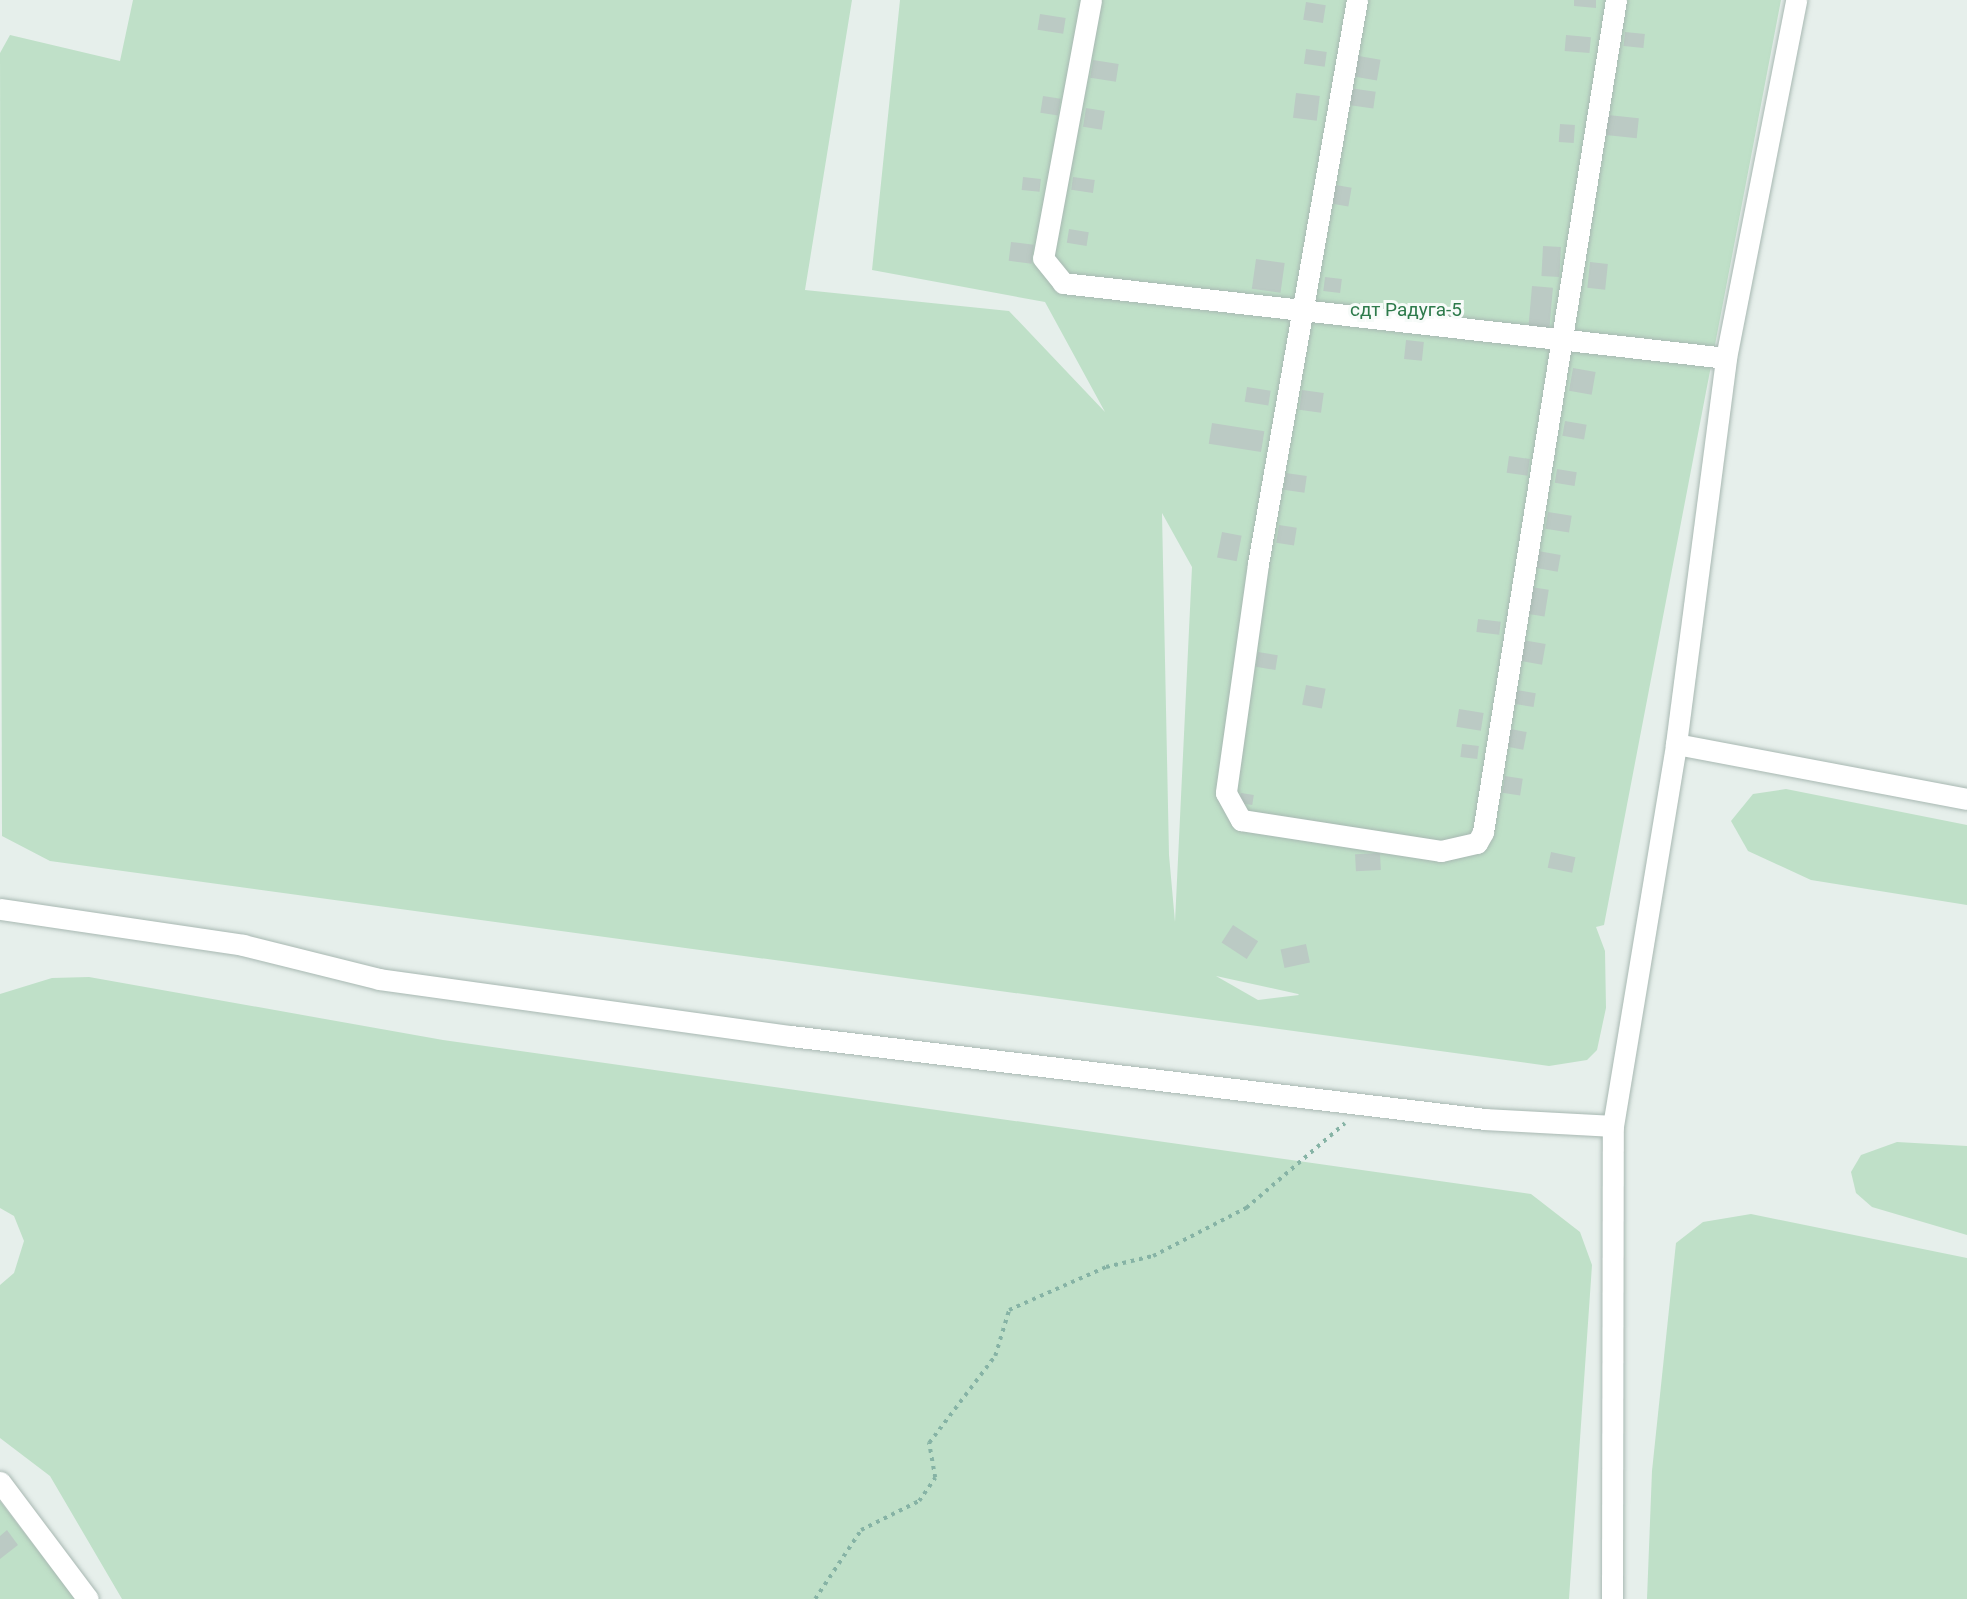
<!DOCTYPE html>
<meta charset="utf-8">
<style>
body{margin:0}
#map{position:relative;width:1967px;height:1599px;overflow:hidden;background:#e6efeb;font-family:Roboto,sans-serif}
div>[style]{position:absolute}
.green>*{inset:0;background:#bfe0c8}
.building>*{inset:0;background:#bbcac4;transform-origin:0 0}
.path>*{height:3.5px;margin-top:-1.75px;transform-origin:0;background:repeating-linear-gradient(90deg,#86b3a5 0 3.5px,transparent 0 8.5px)}
.roads{filter:drop-shadow(0 0 2px #a8b8b2) drop-shadow(0 0 2px #a8b8b2)}
.minor>*{height:21px;margin:-10.5px;padding:0 10.5px;transform-origin:10.5px;border-radius:10.5px;background:#fff}
span{translate:-50% -50%;white-space:nowrap;text-align:center;line-height:1.15;-webkit-text-stroke:6px #f7fbf9;paint-order:stroke}
.park-label{font-size:19px;color:#2d7a4b}
</style>
<div id="map">
<div class="green">
<i style="clip-path:polygon(evenodd,133px 0,852px 0,805px 290px,1009px 311px,1105px 412px,1045px 302px,872px 270px,900px 0,1781px 0,1604px 925px,1596px 927px,1605px 951px,1606px 1008px,1597px 1050px,1587px 1060px,1549px 1066px,50px 861px,2px 836px,0 53px,10px 35px,120px 61px,133px 0,1162px 513px,1192px 567px,1175px 922px,1169px 855px,1162px 513px,133px 0,1216px 976px,1298px 994px,1299px 995px,1258px 1000px,1216px 976px)"></i>
<i style="clip-path:polygon(1786px 789px,1967px 825px,1967px 905px,1811px 880px,1748px 851px,1731px 821px,1753px 794px)"></i>
<i style="clip-path:polygon(89px 977px,443px 1040px,1531px 1194px,1580px 1232px,1592px 1265px,1569px 1599px,122px 1599px,50px 1476px,0 1438px,0 1285px,14px 1273px,24px 1241px,14px 1216px,0 1208px,0 994px,52px 978px)"></i>
<i style="clip-path:polygon(1897px 1142px,1967px 1146px,1967px 1235px,1872px 1207px,1856px 1193px,1851px 1172px,1861px 1155px)"></i>
<i style="clip-path:polygon(1751px 1214px,1967px 1258px,1967px 1599px,1647px 1599px,1652px 1471px,1676px 1243px,1703px 1222px)"></i>
<i style="clip-path:polygon(0 1501px,75px 1599px,0 1599px)"></i>
</div>
<div class="building">
<i style="clip-path:polygon(1574px 0,1596px 0,1596px 8px,1574px 6px)"></i>
<i style="left:1306px;top:2px;width:20px;height:18px;rotate:9deg"></i>
<i style="left:1040px;top:14px;width:26px;height:16px;rotate:9deg"></i>
<i style="left:1625px;top:32px;width:20px;height:14px;rotate:6deg"></i>
<i style="left:1566px;top:35px;width:25px;height:16px;rotate:5deg"></i>
<i style="left:1306px;top:49px;width:21px;height:15px;rotate:8deg"></i>
<i style="left:1353px;top:55px;width:28px;height:21px;rotate:10deg"></i>
<i style="left:1093px;top:60px;width:26px;height:18px;rotate:9deg"></i>
<i style="left:1349px;top:88px;width:27px;height:17px;rotate:8deg"></i>
<i style="left:1296px;top:93px;width:24px;height:25px;rotate:7deg"></i>
<i style="left:1043px;top:96px;width:18px;height:17px;rotate:9deg"></i>
<i style="left:1086px;top:108px;width:19px;height:19px;rotate:9deg"></i>
<i style="left:1608px;top:115px;width:31px;height:20px;rotate:6deg"></i>
<i style="left:1560px;top:124px;width:15px;height:18px;rotate:4deg"></i>
<i style="left:1023px;top:177px;width:18px;height:13px;rotate:6deg"></i>
<i style="left:1073px;top:177px;width:22px;height:13px;rotate:8deg"></i>
<i style="left:1330px;top:184px;width:22px;height:19px;rotate:10deg"></i>
<i style="left:1069px;top:229px;width:20px;height:14px;rotate:9deg"></i>
<i style="left:1011px;top:242px;width:23px;height:19px;rotate:7deg"></i>
<i style="left:1543px;top:246px;width:18px;height:30px;rotate:3deg"></i>
<i style="left:1256px;top:259px;width:29px;height:30px;rotate:8deg"></i>
<i style="left:1590px;top:262px;width:18px;height:26px;rotate:6deg"></i>
<i style="left:1325px;top:277px;width:17px;height:14px;rotate:7deg"></i>
<i style="left:1532px;top:286px;width:21px;height:40px;rotate:5deg"></i>
<i style="left:1406px;top:340px;width:18px;height:19px;rotate:6deg"></i>
<i style="left:1573px;top:368px;width:23px;height:23px;rotate:10deg"></i>
<i style="left:1247px;top:387px;width:24px;height:15px;rotate:9deg"></i>
<i style="left:1302px;top:390px;width:22px;height:20px;rotate:8deg"></i>
<i style="left:1565px;top:421px;width:22px;height:15px;rotate:10deg"></i>
<i style="left:1212px;top:423px;width:53px;height:21px;rotate:9deg"></i>
<i style="left:1509px;top:456px;width:21px;height:17px;rotate:8deg"></i>
<i style="left:1557px;top:469px;width:20px;height:14px;rotate:9deg"></i>
<i style="left:1286px;top:473px;width:21px;height:17px;rotate:8deg"></i>
<i style="left:1548px;top:512px;width:24px;height:17px;rotate:9deg"></i>
<i style="left:1279px;top:525px;width:18px;height:18px;rotate:9deg"></i>
<i style="left:1222px;top:532px;width:20px;height:26px;rotate:11deg"></i>
<i style="left:1538px;top:551px;width:23px;height:17px;rotate:10deg"></i>
<i style="left:1531px;top:587px;width:18px;height:27px;rotate:9deg"></i>
<i style="left:1478px;top:619px;width:23px;height:13px;rotate:7deg"></i>
<i style="left:1523px;top:640px;width:23px;height:21px;rotate:10deg"></i>
<i style="left:1258px;top:652px;width:20px;height:15px;rotate:9deg"></i>
<i style="left:1306px;top:685px;width:20px;height:20px;rotate:11deg"></i>
<i style="left:1516px;top:690px;width:20px;height:14px;rotate:9deg"></i>
<i style="left:1459px;top:709px;width:25px;height:18px;rotate:9deg"></i>
<i style="left:1511px;top:729px;width:16px;height:18px;rotate:11deg"></i>
<i style="left:1462px;top:744px;width:17px;height:13px;rotate:7deg"></i>
<i style="left:1505px;top:776px;width:18px;height:17px;rotate:9deg"></i>
<i style="left:1241px;top:793px;width:13px;height:10px;rotate:9deg"></i>
<i style="left:1551px;top:852px;width:25px;height:16px;rotate:12deg"></i>
<i style="left:1380px;top:853px;width:17px;height:25px;rotate:87deg"></i>
<i style="left:1233px;top:925px;width:30px;height:21px;rotate:33deg"></i>
<i style="left:1306px;top:944px;width:19px;height:26px;rotate:78deg"></i>
<i style="clip-path:polygon(7px 1530px,18px 1545px,0 1559px,0 1536px)"></i>
</div>
<div class="path">
<i style="left:815px;top:1599px;width:83px;rotate:-56.3deg"></i>
<i style="left:861px;top:1530px;width:65px;rotate:-26.6deg"></i>
<i style="left:919px;top:1501px;width:28px;rotate:-55deg"></i>
<i style="left:935px;top:1478px;width:36px;rotate:-100deg"></i>
<i style="left:929px;top:1443px;width:109px;rotate:-52.8deg"></i>
<i style="left:995px;top:1356px;width:48px;rotate:-73.1deg"></i>
<i style="left:1009px;top:1310px;width:106px;rotate:-23.9deg"></i>
<i style="left:1106px;top:1267px;width:48px;rotate:-13.2deg"></i>
<i style="left:1153px;top:1256px;width:105px;rotate:-27.3deg"></i>
<i style="left:1246px;top:1208px;width:130px;rotate:-40.6deg"></i>
</div>
<div class="roads">
<div class="minor">
<i style="left:1091px;top:0;width:262px;rotate:100.5deg"></i>
<i style="left:1043px;top:258px;width:32px;rotate:51deg"></i>
<i style="left:1063px;top:283px;width:667px;rotate:6.45deg"></i>
<i style="left:1357px;top:0;width:573px;rotate:99.96deg"></i>
<i style="left:1258px;top:564px;width:231px;rotate:98deg"></i>
<i style="left:1226px;top:793px;width:31px;rotate:61deg"></i>
<i style="left:1241px;top:820px;width:202px;rotate:8.8deg"></i>
<i style="left:1441px;top:851px;width:37px;rotate:-13deg"></i>
<i style="left:1477px;top:843px;width:13px;rotate:-61deg"></i>
<i style="left:1483px;top:832px;width:843px;rotate:-80.92deg"></i>
<i style="left:1676px;top:744px;width:296px;rotate:10.7deg"></i>
<i style="left:0;top:909px;width:246px;rotate:8.4deg"></i>
<i style="left:243px;top:945px;width:140px;rotate:14deg"></i>
<i style="left:379px;top:979px;width:416px;rotate:7.9deg"></i>
<i style="left:791px;top:1036px;width:699px;rotate:6.82deg"></i>
<i style="left:1485px;top:1119px;width:128px;rotate:3.1deg"></i>
<i style="left:0;top:1482px;width:146px;rotate:53.1deg"></i>
<i style="left:1612px;top:1599px;width:473px;rotate:-89.9deg"></i>
<i style="left:1613px;top:1126px;width:387px;rotate:-80.6deg"></i>
<i style="left:1676px;top:744px;width:389px;rotate:-82.6deg"></i>
<i style="left:1726px;top:358px;width:365px;rotate:-78.9deg"></i>
</div>
</div>
<div class="park-label">
<span style="left:1406px;top:310px">сдт Радуга-5</span>
</div>
</div>
